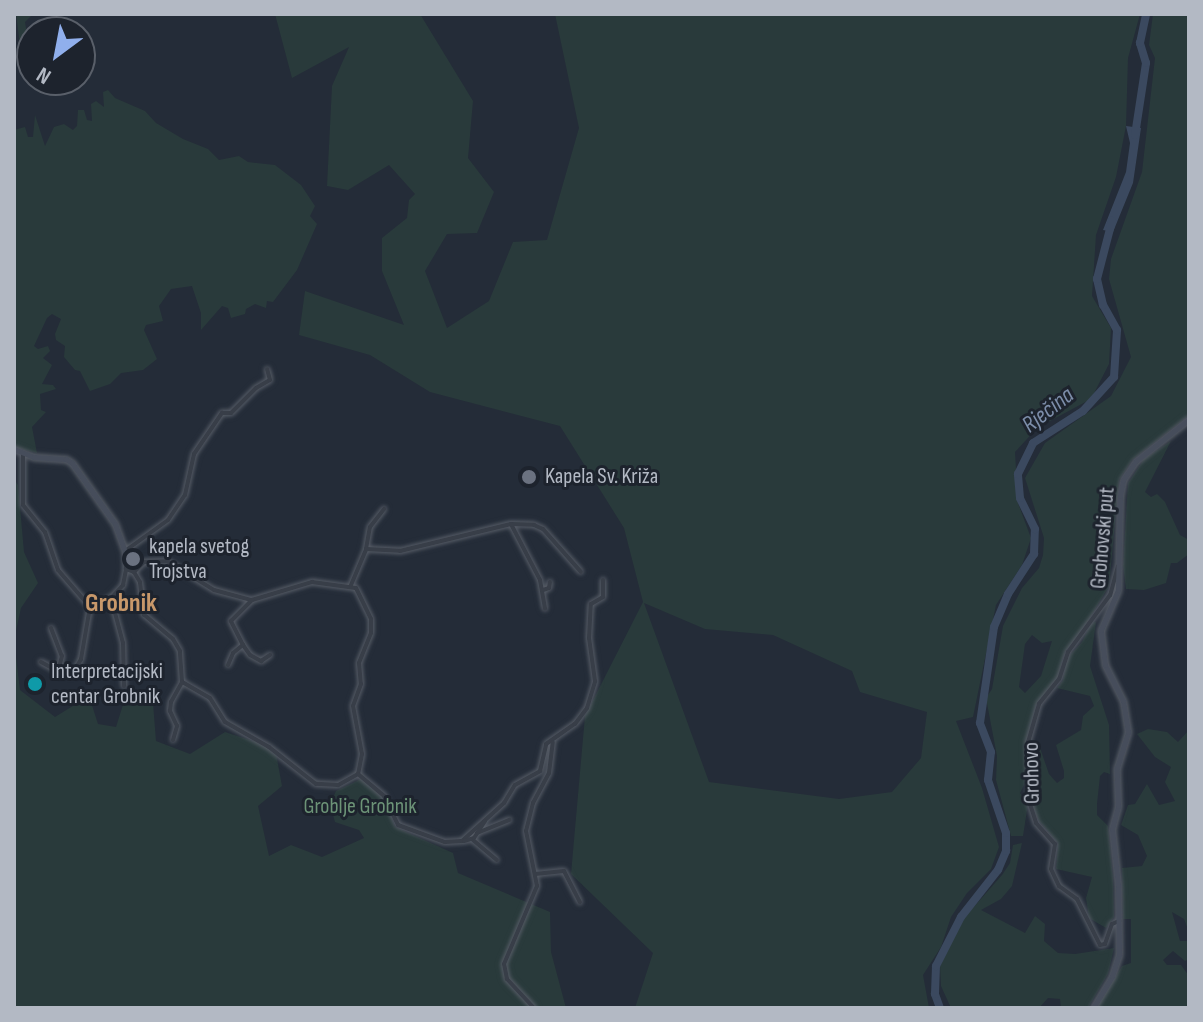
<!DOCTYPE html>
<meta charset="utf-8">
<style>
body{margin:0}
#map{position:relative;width:1203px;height:1022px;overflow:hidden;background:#242c38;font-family:"Sofia Sans Condensed",sans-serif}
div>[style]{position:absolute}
.green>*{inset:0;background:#293a3b}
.water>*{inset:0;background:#3b495f}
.river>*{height:8px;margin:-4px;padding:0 4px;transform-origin:4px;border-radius:4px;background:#3b495f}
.roads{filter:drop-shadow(0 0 2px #565c66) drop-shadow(0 0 2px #565c66)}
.minor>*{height:4px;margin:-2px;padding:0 2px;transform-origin:2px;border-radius:2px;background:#383e48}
.secondary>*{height:5px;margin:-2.5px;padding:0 2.5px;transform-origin:2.5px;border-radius:2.5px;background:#464d5b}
.dots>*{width:22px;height:22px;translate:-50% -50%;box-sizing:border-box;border:4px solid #1d232d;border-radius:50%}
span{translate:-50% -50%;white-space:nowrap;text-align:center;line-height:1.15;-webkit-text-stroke:6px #1d232d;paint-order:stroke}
.poi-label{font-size:22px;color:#b3b9c4}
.left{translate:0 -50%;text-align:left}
.street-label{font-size:22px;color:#b3b9c4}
.park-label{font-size:22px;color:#6c9377}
.water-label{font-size:24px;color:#7d8eaa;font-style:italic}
.quarter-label{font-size:26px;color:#c8986a;font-weight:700}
.frame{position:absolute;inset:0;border:16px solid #b3b9c4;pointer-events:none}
.north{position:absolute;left:16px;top:16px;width:80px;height:80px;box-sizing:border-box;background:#1d232d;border:2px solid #595f69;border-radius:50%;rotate:212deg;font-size:22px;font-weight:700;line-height:32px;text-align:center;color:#b3b9c4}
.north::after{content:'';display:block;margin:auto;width:28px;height:36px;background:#90afec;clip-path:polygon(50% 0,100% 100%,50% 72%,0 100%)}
</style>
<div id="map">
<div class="green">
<i style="clip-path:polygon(16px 14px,33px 14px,25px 22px,32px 65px,24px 77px)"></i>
<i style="clip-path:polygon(evenodd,275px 14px,420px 14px,473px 101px,468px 158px,494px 192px,477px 233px,447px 234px,425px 271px,447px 328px,489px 301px,513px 242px,547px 240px,579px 128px,555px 14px,1140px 14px,1128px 58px,1126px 126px,1116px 177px,1096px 235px,1092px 296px,1111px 328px,1109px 364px,1091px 399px,1037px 428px,1015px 452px,1018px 503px,1031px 538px,1022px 565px,996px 605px,973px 717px,956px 721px,982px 788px,999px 847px,991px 869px,967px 893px,951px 917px,941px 947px,923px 975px,929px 1008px,635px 1008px,653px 953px,571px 874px,585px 716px,643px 602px,624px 528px,560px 426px,430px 392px,370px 355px,299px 335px,305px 291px,404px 325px,382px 271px,382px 238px,407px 218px,409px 200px,415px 194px,389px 165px,348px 190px,327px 186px,332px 86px,349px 47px,292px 78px,275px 14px,644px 603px,705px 629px,773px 635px,852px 671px,860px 692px,927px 712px,921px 758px,892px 792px,839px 799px,709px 782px,644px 603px)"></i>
<i style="clip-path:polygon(evenodd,1153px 14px,1189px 14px,1189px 415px,1132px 460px,1119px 480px,1109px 586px,1078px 638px,1065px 651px,1057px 679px,1036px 705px,1026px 743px,1026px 781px,1020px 793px,1028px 804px,1023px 836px,1011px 836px,996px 780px,997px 756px,986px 698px,992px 689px,1003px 626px,1022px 588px,1039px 568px,1043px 555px,1044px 538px,1025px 478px,1045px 443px,1111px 396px,1131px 357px,1109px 279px,1111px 259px,1142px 172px,1155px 58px,1149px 45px,1153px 14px,1032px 635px,1042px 643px,1052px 641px,1041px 676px,1025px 693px,1019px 687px,1025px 644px,1032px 635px)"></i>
<i style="clip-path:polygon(108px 90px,115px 98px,145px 111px,156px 123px,183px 139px,208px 149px,219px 160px,239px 156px,248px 162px,275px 165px,301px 185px,315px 206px,310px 216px,317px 224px,297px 270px,273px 302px,267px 301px,266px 308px,255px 304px,246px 309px,245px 314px,231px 318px,228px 308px,222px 306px,201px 330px,201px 313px,192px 286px,171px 289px,159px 306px,163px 321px,146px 325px,144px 330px,157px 359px,143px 370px,121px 373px,110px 384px,90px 391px,80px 371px,75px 370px,64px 357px,65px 346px,56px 340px,55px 334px,61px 319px,52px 314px,47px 318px,34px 346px,38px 349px,48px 346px,50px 351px,43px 358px,52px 365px,42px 384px,53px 385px,56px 389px,40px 394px,41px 410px,46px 412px,32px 427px,37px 453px,14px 447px,14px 130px,25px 127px,28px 137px,33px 137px,35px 115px,45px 146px,54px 127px,64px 124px,73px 130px,77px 126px,78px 110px,84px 110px,87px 120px,92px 121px,91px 104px,96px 101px,104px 107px,103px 92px)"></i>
<i style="clip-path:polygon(1171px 441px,1145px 492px,1151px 497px,1157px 494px,1165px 502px,1180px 535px,1189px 540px,1189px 554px,1177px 563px,1171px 563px,1166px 583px,1144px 590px,1126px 589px,1123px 565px,1128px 483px,1144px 459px)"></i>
<i style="clip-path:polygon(14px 479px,18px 485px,24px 552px,38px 583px,21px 608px,14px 640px,20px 690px,55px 717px,89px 696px,98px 724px,116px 727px,127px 692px,153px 703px,156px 741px,190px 754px,225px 732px,275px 748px,282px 786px,258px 806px,269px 856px,291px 845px,322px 857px,364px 838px,359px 830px,335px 822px,330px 804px,336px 791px,361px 779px,383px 796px,395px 827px,453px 853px,458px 873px,550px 912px,551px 952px,566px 1008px,14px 1008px)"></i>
<i style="clip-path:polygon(1096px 622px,1090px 666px,1109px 725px,1110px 774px,1104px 772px,1100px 776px,1097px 804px,1097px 815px,1108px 826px,1113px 878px,1114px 917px,1106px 928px,1089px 918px,1086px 898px,1092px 877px,1056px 869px,1058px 843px,1039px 821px,1033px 807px,1033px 799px,1041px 798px,1040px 774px,1032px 775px,1032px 743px,1040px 748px,1049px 774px,1057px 783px,1064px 778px,1064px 771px,1056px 745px,1081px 730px,1083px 716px,1094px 706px,1090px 696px,1057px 688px,1063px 680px,1067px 658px,1082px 642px,1091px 623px)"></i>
<i style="clip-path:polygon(1148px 729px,1167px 732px,1178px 742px,1189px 730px,1189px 932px,1184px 919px,1172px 912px,1180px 941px,1189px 941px,1189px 959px,1185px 961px,1173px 951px,1163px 960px,1167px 965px,1181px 965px,1189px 976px,1189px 1004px,1184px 1008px,1097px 1008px,1122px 966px,1131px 963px,1131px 919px,1123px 919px,1122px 868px,1142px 866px,1147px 856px,1138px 835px,1121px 825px,1128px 805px,1135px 804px,1147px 784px,1159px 805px,1175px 801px,1165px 782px,1171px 767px,1155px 757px,1137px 734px)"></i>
<i style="clip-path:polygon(1022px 843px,1012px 886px,1001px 899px,981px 910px,1025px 933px,1035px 916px,1045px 924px,1044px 941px,1058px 953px,1075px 954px,1114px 948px,1108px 974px,1088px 1008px,1061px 1008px,1060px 999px,1048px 998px,1039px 1008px,951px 1008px,941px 986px,940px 966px,964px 918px,1002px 875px,1010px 863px,1013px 845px)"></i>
</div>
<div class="water">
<i style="clip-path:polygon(1126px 126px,1141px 128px,1133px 183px,1113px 232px,1103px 230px,1126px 172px,1130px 143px)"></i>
</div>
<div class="river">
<i style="left:1135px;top:135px;width:73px;rotate:-81.3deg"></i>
<i style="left:1146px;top:63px;width:21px;rotate:-107deg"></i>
<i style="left:1140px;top:43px;width:30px;rotate:-78deg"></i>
<i style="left:940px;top:1008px;width:15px;rotate:-110deg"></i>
<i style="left:935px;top:994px;width:28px;rotate:-88deg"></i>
<i style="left:936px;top:966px;width:55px;rotate:-63deg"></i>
<i style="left:961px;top:917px;width:60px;rotate:-51.8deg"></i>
<i style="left:998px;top:870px;width:21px;rotate:-67deg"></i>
<i style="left:1006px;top:851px;width:18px;rotate:-90deg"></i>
<i style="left:1006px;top:833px;width:56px;rotate:-108.8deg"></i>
<i style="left:988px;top:780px;width:28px;rotate:-84deg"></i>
<i style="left:991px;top:752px;width:31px;rotate:-111deg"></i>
<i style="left:980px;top:723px;width:97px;rotate:-81.7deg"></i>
<i style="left:994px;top:627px;width:36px;rotate:-67deg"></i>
<i style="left:1008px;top:594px;width:48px;rotate:-57deg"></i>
<i style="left:1034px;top:554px;width:25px;rotate:-88deg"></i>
<i style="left:1035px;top:529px;width:34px;rotate:-116deg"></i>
<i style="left:1020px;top:498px;width:24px;rotate:-95deg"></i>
<i style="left:1018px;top:474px;width:34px;rotate:-64deg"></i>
<i style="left:1033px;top:443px;width:59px;rotate:-32.6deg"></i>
<i style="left:1083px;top:411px;width:46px;rotate:-47.6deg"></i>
<i style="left:1114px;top:377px;width:47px;rotate:-86.3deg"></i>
<i style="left:1117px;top:330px;width:29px;rotate:-119deg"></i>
<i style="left:1103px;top:305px;width:27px;rotate:-103deg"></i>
<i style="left:1097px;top:279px;width:60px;rotate:-75.5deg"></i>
</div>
<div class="roads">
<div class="minor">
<i style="left:23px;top:454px;width:51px;rotate:90deg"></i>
<i style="left:23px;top:505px;width:35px;rotate:51deg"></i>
<i style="left:45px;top:532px;width:40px;rotate:71.1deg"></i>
<i style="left:58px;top:570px;width:49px;rotate:49.1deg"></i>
<i style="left:511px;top:524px;width:63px;rotate:62.6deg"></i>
<i style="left:540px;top:580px;width:29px;rotate:80deg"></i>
<i style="left:366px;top:549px;width:22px;rotate:-80deg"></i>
<i style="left:370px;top:527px;width:23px;rotate:-52deg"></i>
<i style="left:1118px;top:566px;width:30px;rotate:105deg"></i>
<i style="left:1110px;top:595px;width:71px;rotate:126.4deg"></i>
<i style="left:1068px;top:652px;width:28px;rotate:108deg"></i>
<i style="left:1059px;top:679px;width:32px;rotate:129deg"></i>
<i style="left:1039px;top:704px;width:40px;rotate:106deg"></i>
<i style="left:1028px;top:742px;width:62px;rotate:88.2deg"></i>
<i style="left:1030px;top:804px;width:20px;rotate:72deg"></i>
<i style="left:1036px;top:823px;width:28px;rotate:48deg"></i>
<i style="left:1055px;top:844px;width:25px;rotate:99deg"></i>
<i style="left:1051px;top:869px;width:19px;rotate:65deg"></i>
<i style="left:1059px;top:886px;width:22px;rotate:36deg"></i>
<i style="left:1077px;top:899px;width:51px;rotate:63.4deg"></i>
<i style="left:1100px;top:945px;width:5px;rotate:-11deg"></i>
<i style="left:1105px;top:944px;width:21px;rotate:-71deg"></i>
<i style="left:1112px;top:924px;width:8px;rotate:-23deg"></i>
<i style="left:134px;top:572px;width:14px;rotate:-45deg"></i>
<i style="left:144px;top:562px;width:23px;rotate:-2deg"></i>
<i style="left:167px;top:561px;width:55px;rotate:31.7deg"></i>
<i style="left:214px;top:590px;width:39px;rotate:15deg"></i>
<i style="left:252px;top:600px;width:63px;rotate:-16.7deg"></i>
<i style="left:312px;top:582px;width:44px;rotate:7.8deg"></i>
<i style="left:356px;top:588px;width:34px;rotate:64deg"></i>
<i style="left:371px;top:619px;width:14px;rotate:90deg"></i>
<i style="left:371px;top:633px;width:32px;rotate:112deg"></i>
<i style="left:359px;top:663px;width:21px;rotate:85deg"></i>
<i style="left:361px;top:684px;width:23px;rotate:110deg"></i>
<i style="left:353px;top:706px;width:49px;rotate:79.4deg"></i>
<i style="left:362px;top:754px;width:20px;rotate:101deg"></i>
<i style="left:358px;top:774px;width:23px;rotate:151deg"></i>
<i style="left:338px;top:785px;width:22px;rotate:-177deg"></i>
<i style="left:316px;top:784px;width:60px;rotate:-141.8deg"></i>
<i style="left:269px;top:747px;width:51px;rotate:-150.4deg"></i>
<i style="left:225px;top:722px;width:28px;rotate:-122deg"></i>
<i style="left:210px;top:698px;width:32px;rotate:-150deg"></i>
<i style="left:182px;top:682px;width:31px;rotate:-94deg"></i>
<i style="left:180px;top:651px;width:14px;rotate:-120deg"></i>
<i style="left:173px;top:639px;width:38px;rotate:-140deg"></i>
<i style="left:144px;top:615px;width:33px;rotate:-97deg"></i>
<i style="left:140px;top:582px;width:12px;rotate:-121deg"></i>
<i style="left:134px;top:572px;width:9px;rotate:-159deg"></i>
<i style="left:126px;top:569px;width:18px;rotate:-93deg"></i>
<i style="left:125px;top:551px;width:53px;rotate:-35.8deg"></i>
<i style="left:168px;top:520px;width:30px;rotate:-56deg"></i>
<i style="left:185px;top:495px;width:42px;rotate:-77.6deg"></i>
<i style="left:194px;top:454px;width:50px;rotate:-55.7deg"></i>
<i style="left:222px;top:413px;width:9px"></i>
<i style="left:231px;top:413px;width:35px;rotate:-45deg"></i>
<i style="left:256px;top:388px;width:16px;rotate:-30deg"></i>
<i style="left:270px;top:380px;width:11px;rotate:-105deg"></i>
<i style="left:351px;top:585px;width:39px;rotate:-67deg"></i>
<i style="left:366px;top:549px;width:34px;rotate:3deg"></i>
<i style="left:400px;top:551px;width:114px;rotate:-13.7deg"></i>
<i style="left:511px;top:524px;width:23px;rotate:2deg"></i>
<i style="left:534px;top:525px;width:10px;rotate:24deg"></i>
<i style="left:543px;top:529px;width:57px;rotate:48.5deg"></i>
<i style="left:543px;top:590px;width:6px;rotate:-18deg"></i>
<i style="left:549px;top:588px;width:6px;rotate:-81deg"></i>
<i style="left:51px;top:628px;width:30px;rotate:69deg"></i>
<i style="left:62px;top:656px;width:16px;rotate:105deg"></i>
<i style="left:58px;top:671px;width:15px;rotate:8deg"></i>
<i style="left:73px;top:673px;width:16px;rotate:-60deg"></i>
<i style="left:81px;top:659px;width:53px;rotate:-80.2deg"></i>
<i style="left:90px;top:607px;width:23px;rotate:-23deg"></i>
<i style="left:243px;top:645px;width:12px;rotate:55deg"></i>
<i style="left:250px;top:655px;width:13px;rotate:29deg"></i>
<i style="left:261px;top:661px;width:11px;rotate:-34deg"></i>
<i style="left:41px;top:662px;width:19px;rotate:28deg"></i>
<i style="left:228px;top:665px;width:13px;rotate:-67deg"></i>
<i style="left:233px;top:653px;width:13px;rotate:-39deg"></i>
<i style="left:243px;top:645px;width:27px;rotate:-117deg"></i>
<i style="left:231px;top:621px;width:30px;rotate:-45deg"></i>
<i style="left:124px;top:686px;width:43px;rotate:-91.3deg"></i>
<i style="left:123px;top:643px;width:47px;rotate:-104.9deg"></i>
<i style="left:111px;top:598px;width:18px;rotate:-47deg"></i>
<i style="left:123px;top:585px;width:16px;rotate:-79deg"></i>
<i style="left:173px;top:740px;width:15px;rotate:-74deg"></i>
<i style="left:177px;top:726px;width:17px;rotate:-115deg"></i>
<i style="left:170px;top:711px;width:9px;rotate:-84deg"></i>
<i style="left:171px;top:702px;width:23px;rotate:-61deg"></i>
<i style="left:358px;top:774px;width:34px;rotate:40deg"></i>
<i style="left:384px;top:796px;width:32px;rotate:64deg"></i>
<i style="left:398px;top:825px;width:50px;rotate:19.9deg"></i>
<i style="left:445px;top:842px;width:17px;rotate:-3deg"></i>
<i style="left:462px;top:841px;width:57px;rotate:-42.1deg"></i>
<i style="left:504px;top:803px;width:21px;rotate:-59deg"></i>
<i style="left:515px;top:785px;width:29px;rotate:-29deg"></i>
<i style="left:540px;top:771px;width:28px;rotate:-77deg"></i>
<i style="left:546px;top:744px;width:35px;rotate:-35deg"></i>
<i style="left:575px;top:724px;width:20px;rotate:-53deg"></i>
<i style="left:587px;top:708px;width:28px;rotate:-73deg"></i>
<i style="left:595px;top:681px;width:43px;rotate:-97.9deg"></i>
<i style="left:589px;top:638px;width:34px;rotate:-87deg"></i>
<i style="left:591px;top:604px;width:14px;rotate:-30deg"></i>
<i style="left:603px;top:597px;width:17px;rotate:-90deg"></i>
<i style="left:477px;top:833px;width:35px;rotate:-22deg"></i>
<i style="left:473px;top:840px;width:31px;rotate:40deg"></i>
<i style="left:464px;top:841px;width:10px;rotate:-17deg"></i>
<i style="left:474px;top:838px;width:20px;rotate:-57deg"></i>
<i style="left:535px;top:874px;width:29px;rotate:-6deg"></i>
<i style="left:564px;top:871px;width:35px;rotate:63deg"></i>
<i style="left:534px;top:1008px;width:40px;rotate:-133deg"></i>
<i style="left:507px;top:979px;width:15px;rotate:-101deg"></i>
<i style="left:504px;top:964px;width:85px;rotate:-67.1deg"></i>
<i style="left:537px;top:886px;width:56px;rotate:-101.3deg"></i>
<i style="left:526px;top:831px;width:29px;rotate:-76deg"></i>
<i style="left:533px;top:803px;width:34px;rotate:-62deg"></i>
<i style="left:549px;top:773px;width:31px;rotate:-83deg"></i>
</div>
<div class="secondary">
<i style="left:14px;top:449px;width:22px;rotate:22deg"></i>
<i style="left:34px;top:457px;width:32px;rotate:4deg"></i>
<i style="left:66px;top:459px;width:7px;rotate:34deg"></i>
<i style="left:72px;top:463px;width:75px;rotate:54.8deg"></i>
<i style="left:115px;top:524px;width:29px;rotate:70deg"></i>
<i style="left:1093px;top:1008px;width:37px;rotate:-59deg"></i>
<i style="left:1112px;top:976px;width:23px;rotate:-72deg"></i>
<i style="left:1119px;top:954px;width:69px;rotate:-90.8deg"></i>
<i style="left:1118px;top:885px;width:56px;rotate:-96.1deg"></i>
<i style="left:1112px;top:829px;width:24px;rotate:-75deg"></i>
<i style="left:1118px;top:806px;width:38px;rotate:-92deg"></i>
<i style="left:1117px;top:768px;width:38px;rotate:-73deg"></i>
<i style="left:1128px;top:732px;width:31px;rotate:-99deg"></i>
<i style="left:1123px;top:701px;width:40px;rotate:-116.6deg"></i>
<i style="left:1105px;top:665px;width:35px;rotate:-97deg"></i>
<i style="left:1101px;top:630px;width:43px;rotate:-67deg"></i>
<i style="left:1118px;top:590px;width:94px;rotate:-88.8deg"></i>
<i style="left:1120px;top:496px;width:16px;rotate:-79deg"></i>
<i style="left:1123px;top:480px;width:23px;rotate:-56deg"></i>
<i style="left:1136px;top:461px;width:68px;rotate:-38.4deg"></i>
</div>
</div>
<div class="dots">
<i style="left:529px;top:477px;background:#6b7280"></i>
<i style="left:133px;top:559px;background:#6b7280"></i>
<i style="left:35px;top:684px;background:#0f9aa8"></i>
</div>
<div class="poi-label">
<span class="left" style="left:545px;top:477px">Kapela Sv. Križa</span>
<span class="left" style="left:149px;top:559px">kapela svetog<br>Trojstva</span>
<span class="left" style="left:51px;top:684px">Interpretacijski<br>centar Grobnik</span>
</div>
<div class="street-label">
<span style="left:1103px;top:538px;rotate:-85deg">Grohovski put</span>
<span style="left:1032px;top:773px;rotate:-91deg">Grohovo</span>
</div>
<div class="park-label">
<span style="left:360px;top:807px">Groblje Grobnik</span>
</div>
<div class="water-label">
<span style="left:1048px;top:410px;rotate:-38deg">Rječina</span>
</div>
<div class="quarter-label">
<span style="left:121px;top:604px">Grobnik</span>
</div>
<div class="frame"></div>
<div class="north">N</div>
</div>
